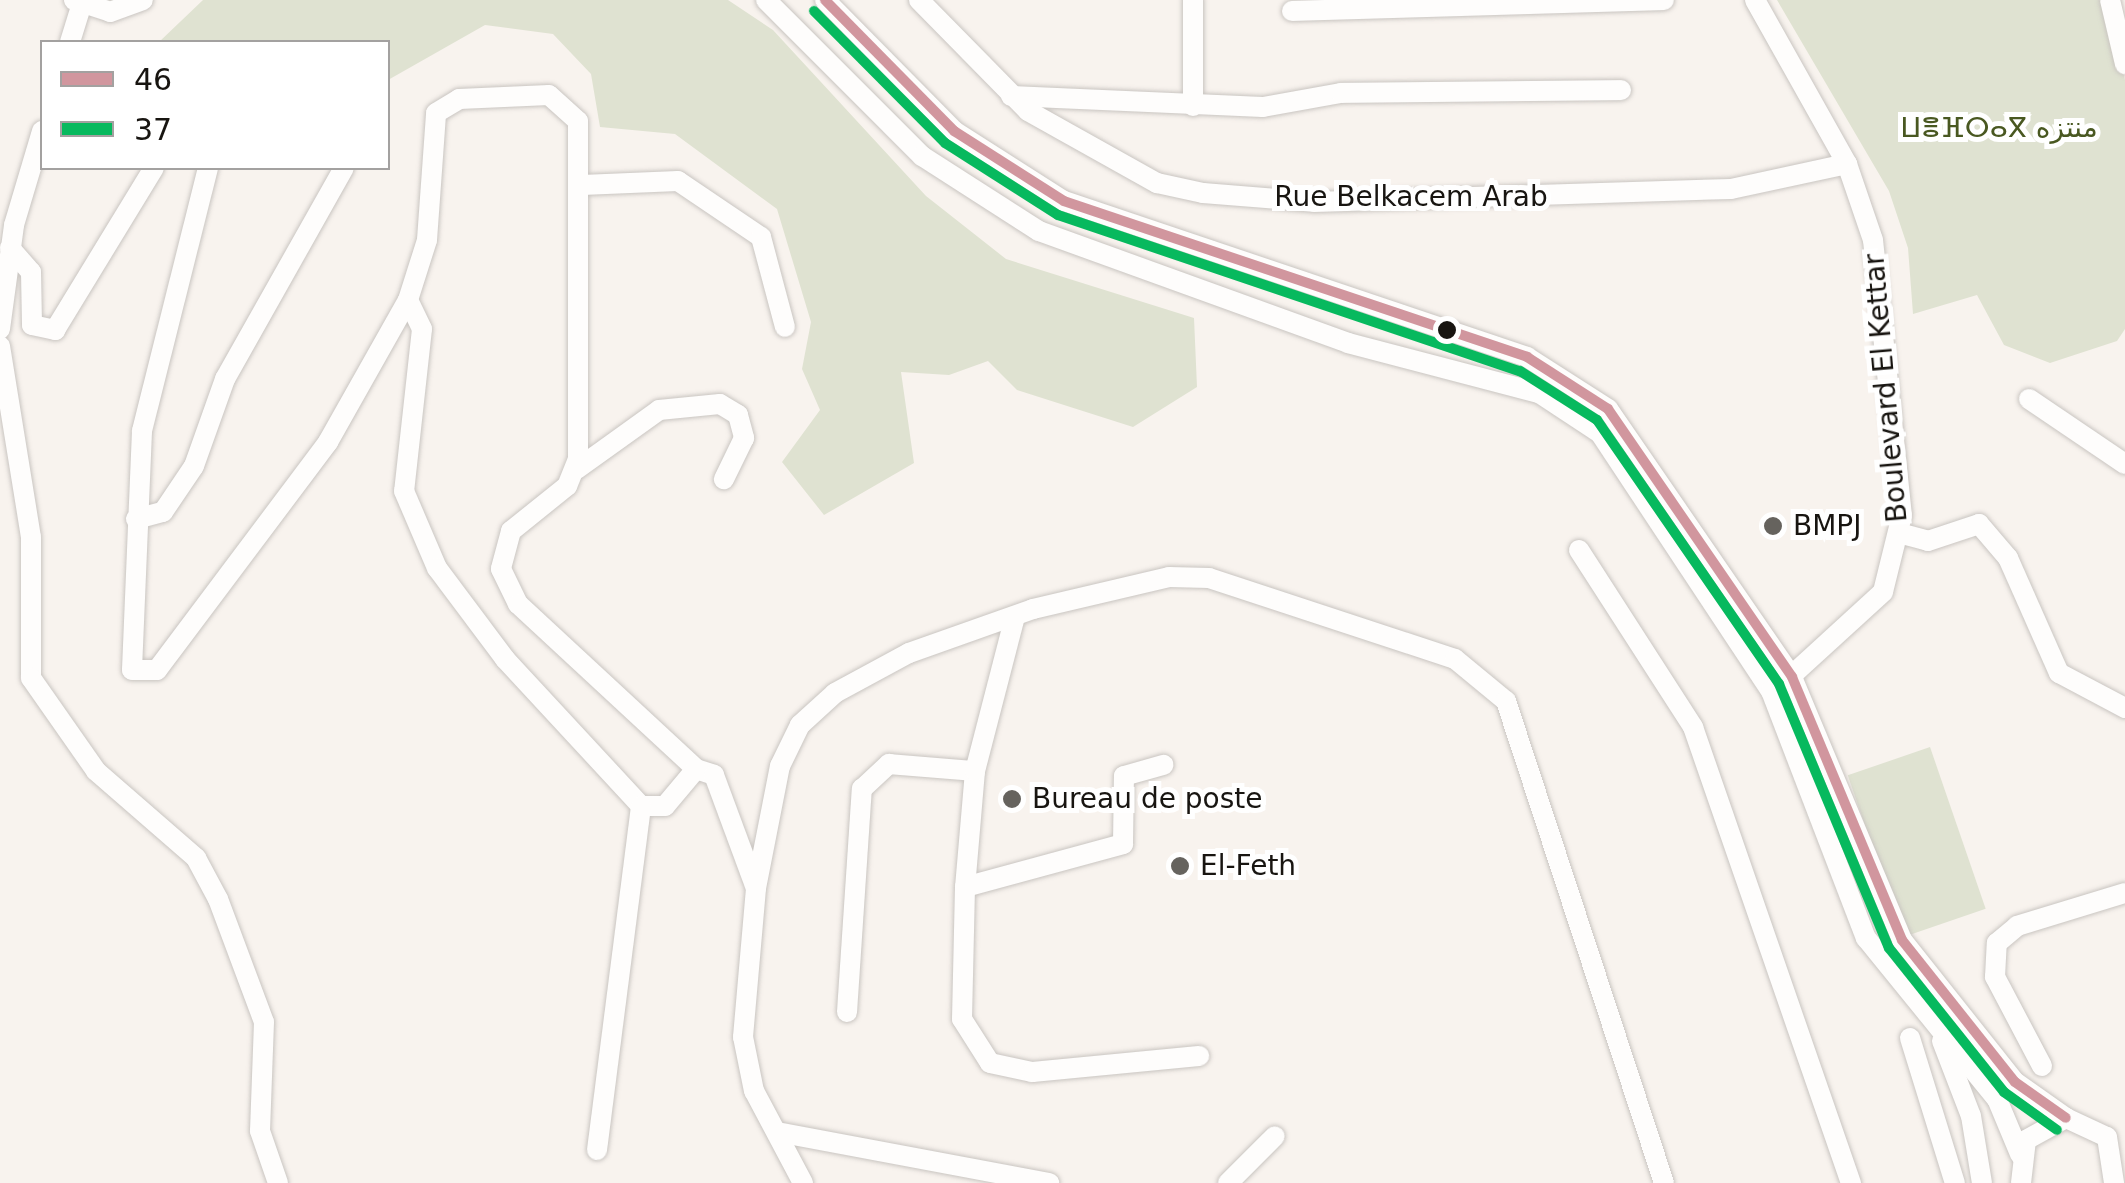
<!DOCTYPE html>
<meta charset="utf-8">
<style>
body{margin:0}
#map{position:relative;width:2125px;height:1183px;overflow:hidden;background:#f8f3ee;font-family:"DejaVu Sans",Vazirmatn,"Noto Sans Tifinagh",sans-serif}
div>[style]{position:absolute}
.green>*{inset:0;background:#dfe2d1;transform-origin:0 0}
.roads{filter:drop-shadow(0 0 2px #c9c5c1) drop-shadow(0 0 2px #c9c5c1)}
.minor>*{height:20px;margin:-10px;padding:0 10px;transform-origin:10px;border-radius:10px;background:#fefdfc}
.bus-1>*{height:10px;margin:-5px;padding:0 5px;transform-origin:5px;border-radius:5px;background:#d1969e}
.bus-2>*{height:10px;margin:-5px;padding:0 5px;transform-origin:5px;border-radius:5px;background:#07b95e}
.dots>*{width:28px;height:28px;translate:-50% -50%;box-sizing:border-box;border:5px solid #fff;border-radius:50%}
span{translate:-50% -50%;white-space:nowrap;text-align:center;line-height:1.15;-webkit-text-stroke:10px #fff;paint-order:stroke}
.park-label{font-size:28px;color:#495821}
.street-label{font-size:28px;color:#181511}
.poi-label{font-size:28px;color:#181511}
.left{translate:0 -50%;text-align:left}
.legend{position:absolute;left:40px;top:40px;width:350px;height:130px;box-sizing:border-box;background:#fff;border:2px solid #a3a1a0;margin:0;padding:12px 18px;list-style:none;font-size:30px;color:#181511}
.legend li{display:flex;align-items:center;gap:20px;height:50px}
.legend b{width:50px;border:2px solid #a3a1a0}
</style>
<div id="map">
<div class="green">
<i style="clip-path:polygon(203px 0,728px 0,773px 30px,926px 196px,1006px 259px,1194px 318px,1197px 387px,1133px 427px,1017px 390px,988px 361px,949px 375px,901px 372px,914px 463px,824px 515px,782px 462px,820px 410px,802px 369px,811px 322px,777px 209px,675px 134px,600px 127px,591px 74px,553px 34px,485px 25px,388px 80px,388px 42px,159px 42px)"></i>
<i style="clip-path:polygon(1777px 0,2107px 0,2125px 80px,2125px 329px,2117px 341px,2050px 363px,2004px 345px,1977px 295px,1913px 314px,1908px 248px,1889px 191px)"></i>
<i style="left:1930px;top:747px;width:171px;height:87px;rotate:71deg"></i>
</div>
<div class="roads">
<div class="minor">
<i style="left:74px;top:0;width:38px;rotate:18deg"></i>
<i style="left:110px;top:12px;width:35px;rotate:-20deg"></i>
<i style="left:766px;top:0;width:221px;rotate:45deg"></i>
<i style="left:922px;top:156px;width:139px;rotate:32.7deg"></i>
<i style="left:1039px;top:231px;width:329px;rotate:19.9deg"></i>
<i style="left:1348px;top:343px;width:197px;rotate:14.7deg"></i>
<i style="left:1539px;top:393px;width:73px;rotate:33.3deg"></i>
<i style="left:1600px;top:433px;width:310px;rotate:56.5deg"></i>
<i style="left:1771px;top:691px;width:265px;rotate:69deg"></i>
<i style="left:1866px;top:938px;width:208px;rotate:50.9deg"></i>
<i style="left:1997px;top:1099px;width:60px;rotate:67.3deg"></i>
<i style="left:825px;top:0;width:184px;rotate:45.4deg"></i>
<i style="left:954px;top:131px;width:130px;rotate:32.5deg"></i>
<i style="left:1064px;top:201px;width:489px;rotate:18.6deg"></i>
<i style="left:1527px;top:357px;width:96px;rotate:32.7deg"></i>
<i style="left:1608px;top:409px;width:325px;rotate:55.5deg"></i>
<i style="left:1792px;top:677px;width:285px;rotate:67.3deg"></i>
<i style="left:1902px;top:940px;width:181px;rotate:51.5deg"></i>
<i style="left:2015px;top:1082px;width:62px;rotate:35.2deg"></i>
<i style="left:919px;top:0;width:156px;rotate:45.5deg"></i>
<i style="left:1028px;top:111px;width:148px;rotate:29.2deg"></i>
<i style="left:1157px;top:183px;width:47px;rotate:12.3deg"></i>
<i style="left:1203px;top:193px;width:111px;rotate:4.6deg"></i>
<i style="left:1314px;top:202px;width:417px;rotate:-1.8deg"></i>
<i style="left:1731px;top:189px;width:119px;rotate:-12.2deg"></i>
<i style="left:1755px;top:0;width:188px;rotate:60.7deg"></i>
<i style="left:1847px;top:164px;width:80px;rotate:71.1deg"></i>
<i style="left:1873px;top:240px;width:277px;rotate:84deg"></i>
<i style="left:1902px;top:515px;width:79px;rotate:103.9deg"></i>
<i style="left:1883px;top:592px;width:138px;rotate:137.6deg"></i>
<i style="left:2110px;top:0;width:66px;rotate:76.8deg"></i>
<i style="left:1292px;top:11px;width:372px;rotate:-1.7deg"></i>
<i style="left:70px;top:42px;width:44px;rotate:-72.8deg"></i>
<i style="left:1011px;top:96px;width:252px;rotate:2.5deg"></i>
<i style="left:1263px;top:107px;width:79px;rotate:-10.2deg"></i>
<i style="left:1341px;top:93px;width:280px;rotate:-0.6deg"></i>
<i style="left:1193px;top:106px;width:106px;rotate:-90deg"></i>
<i style="left:208px;top:168px;width:271px;rotate:104.1deg"></i>
<i style="left:142px;top:431px;width:239px;rotate:92.4deg"></i>
<i style="left:132px;top:670px;width:25px"></i>
<i style="left:157px;top:670px;width:285px;rotate:-53.1deg"></i>
<i style="left:328px;top:442px;width:163px;rotate:-60.6deg"></i>
<i style="left:408px;top:300px;width:63px;rotate:-72.4deg"></i>
<i style="left:427px;top:240px;width:127px;rotate:-85.9deg"></i>
<i style="left:436px;top:113px;width:27px;rotate:-31deg"></i>
<i style="left:459px;top:99px;width:90px;rotate:-2.5deg"></i>
<i style="left:549px;top:95px;width:39px;rotate:42deg"></i>
<i style="left:578px;top:121px;width:338px;rotate:90deg"></i>
<i style="left:578px;top:459px;width:29px;rotate:112deg"></i>
<i style="left:567px;top:486px;width:72px;rotate:141.2deg"></i>
<i style="left:511px;top:531px;width:39px;rotate:105deg"></i>
<i style="left:501px;top:569px;width:39px;rotate:64deg"></i>
<i style="left:518px;top:604px;width:243px;rotate:42.8deg"></i>
<i style="left:582px;top:185px;width:96px;rotate:-2.4deg"></i>
<i style="left:678px;top:181px;width:100px;rotate:34deg"></i>
<i style="left:761px;top:237px;width:93px;rotate:75.1deg"></i>
<i style="left:10px;top:248px;width:32px;rotate:49deg"></i>
<i style="left:31px;top:272px;width:53px;rotate:88.9deg"></i>
<i style="left:32px;top:325px;width:24px;rotate:12deg"></i>
<i style="left:55px;top:330px;width:190px;rotate:-58.6deg"></i>
<i style="left:408px;top:300px;width:32px;rotate:64deg"></i>
<i style="left:422px;top:329px;width:163px;rotate:96.3deg"></i>
<i style="left:404px;top:491px;width:84px;rotate:66.8deg"></i>
<i style="left:437px;top:568px;width:114px;rotate:53.2deg"></i>
<i style="left:505px;top:659px;width:200px;rotate:47.2deg"></i>
<i style="left:641px;top:806px;width:24px"></i>
<i style="left:665px;top:806px;width:48px;rotate:-50deg"></i>
<i style="left:696px;top:769px;width:19px;rotate:18deg"></i>
<i style="left:714px;top:775px;width:118px;rotate:69.7deg"></i>
<i style="left:0;top:329px;width:105px;rotate:-82.3deg"></i>
<i style="left:14px;top:225px;width:98px;rotate:-73.4deg"></i>
<i style="left:0;top:346px;width:193px;rotate:80.8deg"></i>
<i style="left:31px;top:537px;width:141px;rotate:90deg"></i>
<i style="left:31px;top:678px;width:113px;rotate:55deg"></i>
<i style="left:96px;top:771px;width:133px;rotate:41deg"></i>
<i style="left:196px;top:858px;width:47px;rotate:61.8deg"></i>
<i style="left:218px;top:899px;width:131px;rotate:69.5deg"></i>
<i style="left:264px;top:1022px;width:109px;rotate:92.1deg"></i>
<i style="left:260px;top:1131px;width:55px;rotate:70.9deg"></i>
<i style="left:2029px;top:399px;width:116px;rotate:34.1deg"></i>
<i style="left:577px;top:469px;width:101px;rotate:-35.7deg"></i>
<i style="left:659px;top:410px;width:61px;rotate:-5.6deg"></i>
<i style="left:720px;top:404px;width:21px;rotate:31deg"></i>
<i style="left:738px;top:415px;width:24px;rotate:75deg"></i>
<i style="left:744px;top:438px;width:46px;rotate:116deg"></i>
<i style="left:136px;top:519px;width:28px;rotate:-15deg"></i>
<i style="left:163px;top:512px;width:55px;rotate:-56deg"></i>
<i style="left:194px;top:466px;width:92px;rotate:-70.4deg"></i>
<i style="left:225px;top:379px;width:242px;rotate:-60.6deg"></i>
<i style="left:1899px;top:533px;width:30px;rotate:15deg"></i>
<i style="left:1928px;top:541px;width:54px;rotate:-18.4deg"></i>
<i style="left:1979px;top:524px;width:45px;rotate:49.5deg"></i>
<i style="left:2008px;top:558px;width:126px;rotate:66.1deg"></i>
<i style="left:2059px;top:673px;width:75px;rotate:27.9deg"></i>
<i style="left:1579px;top:550px;width:211px;rotate:57.2deg"></i>
<i style="left:1693px;top:727px;width:483px;rotate:70.9deg"></i>
<i style="left:975px;top:771px;width:116px;rotate:94.9deg"></i>
<i style="left:965px;top:887px;width:164px;rotate:-15.2deg"></i>
<i style="left:1123px;top:844px;width:68px;rotate:-89.2deg"></i>
<i style="left:1124px;top:776px;width:41px;rotate:-15.8deg"></i>
<i style="left:965px;top:887px;width:132px;rotate:91.3deg"></i>
<i style="left:962px;top:1019px;width:52px;rotate:57.5deg"></i>
<i style="left:990px;top:1063px;width:43px;rotate:12.1deg"></i>
<i style="left:1032px;top:1072px;width:168px;rotate:-5.5deg"></i>
<i style="left:847px;top:1012px;width:224px;rotate:-86.2deg"></i>
<i style="left:862px;top:789px;width:37px;rotate:-43deg"></i>
<i style="left:889px;top:764px;width:86px;rotate:4.7deg"></i>
<i style="left:975px;top:771px;width:160px;rotate:-75.5deg"></i>
<i style="left:1910px;top:1038px;width:152px;rotate:72.8deg"></i>
<i style="left:1942px;top:1041px;width:80px;rotate:68.9deg"></i>
<i style="left:1971px;top:1116px;width:68px;rotate:80.7deg"></i>
<i style="left:2042px;top:1066px;width:101px;rotate:-117.8deg"></i>
<i style="left:1995px;top:977px;width:34px;rotate:-87deg"></i>
<i style="left:1997px;top:943px;width:26px;rotate:-40deg"></i>
<i style="left:2017px;top:926px;width:113px;rotate:-17deg"></i>
<i style="left:777px;top:1132px;width:277px;rotate:10.6deg"></i>
<i style="left:597px;top:1150px;width:347px;rotate:-82.7deg"></i>
<i style="left:803px;top:1183px;width:104px;rotate:-118deg"></i>
<i style="left:754px;top:1091px;width:55px;rotate:-101.5deg"></i>
<i style="left:743px;top:1037px;width:150px;rotate:-85deg"></i>
<i style="left:756px;top:888px;width:124px;rotate:-78.9deg"></i>
<i style="left:780px;top:766px;width:46px;rotate:-64deg"></i>
<i style="left:800px;top:725px;width:47px;rotate:-42.4deg"></i>
<i style="left:835px;top:693px;width:84px;rotate:-28.4deg"></i>
<i style="left:909px;top:653px;width:132px;rotate:-19.5deg"></i>
<i style="left:1033px;top:609px;width:140px;rotate:-13.2deg"></i>
<i style="left:1169px;top:577px;width:40px;rotate:1.4deg"></i>
<i style="left:1209px;top:578px;width:259px;rotate:18.2deg"></i>
<i style="left:1455px;top:659px;width:66px;rotate:39.5deg"></i>
<i style="left:1506px;top:701px;width:507px;rotate:71.85deg"></i>
<i style="left:1228px;top:1183px;width:66px;rotate:-45deg"></i>
<i style="left:2021px;top:1183px;width:43px;rotate:-83.4deg"></i>
<i style="left:2026px;top:1140px;width:46px;rotate:-28.8deg"></i>
<i style="left:2066px;top:1118px;width:45px;rotate:24.9deg"></i>
<i style="left:2107px;top:1137px;width:47px;rotate:81.3deg"></i>
</div>
</div>
<div class="bus-1">
<i style="left:825px;top:0;width:184px;rotate:45.4deg"></i>
<i style="left:954px;top:131px;width:130px;rotate:32.5deg"></i>
<i style="left:1064px;top:201px;width:489px;rotate:18.6deg"></i>
<i style="left:1527px;top:357px;width:96px;rotate:32.7deg"></i>
<i style="left:1608px;top:409px;width:325px;rotate:55.5deg"></i>
<i style="left:1792px;top:677px;width:285px;rotate:67.3deg"></i>
<i style="left:1902px;top:940px;width:181px;rotate:51.5deg"></i>
<i style="left:2015px;top:1082px;width:62px;rotate:35.2deg"></i>
</div>
<div class="bus-2">
<i style="left:814px;top:11px;width:186px;rotate:45.2deg"></i>
<i style="left:945px;top:143px;width:134px;rotate:32.5deg"></i>
<i style="left:1058px;top:215px;width:488px;rotate:18.7deg"></i>
<i style="left:1520px;top:371px;width:91px;rotate:32.5deg"></i>
<i style="left:1597px;top:420px;width:321px;rotate:55.4deg"></i>
<i style="left:1779px;top:684px;width:286px;rotate:67.4deg"></i>
<i style="left:1889px;top:948px;width:184px;rotate:51.4deg"></i>
<i style="left:2004px;top:1092px;width:65px;rotate:35.6deg"></i>
</div>
<div class="dots">
<i style="left:1447px;top:330px;background:#181511"></i>
<i style="left:1773px;top:526px;background:#66635e"></i>
<i style="left:1012px;top:799px;background:#66635e"></i>
<i style="left:1180px;top:866px;background:#66635e"></i>
</div>
<div class="park-label">
<span style="left:1999px;top:128px">ⵡⴻⴼⵔⴰⴳ منتزه</span>
</div>
<div class="street-label">
<span style="left:1411px;top:197px">Rue Belkacem Arab</span>
<span style="left:1886px;top:388px;rotate:-95deg">Boulevard El Kettar</span>
</div>
<div class="poi-label">
<span class="left" style="left:1793px;top:526px">BMPJ</span>
<span class="left" style="left:1032px;top:799px">Bureau de poste</span>
<span class="left" style="left:1200px;top:866px">El-Feth</span>
</div>
<ul class="legend">
<li><b style="height:12px;background:#d1969e"></b>46</li>
<li><b style="height:12px;background:#07b95e"></b>37</li>
</ul>
</div>
